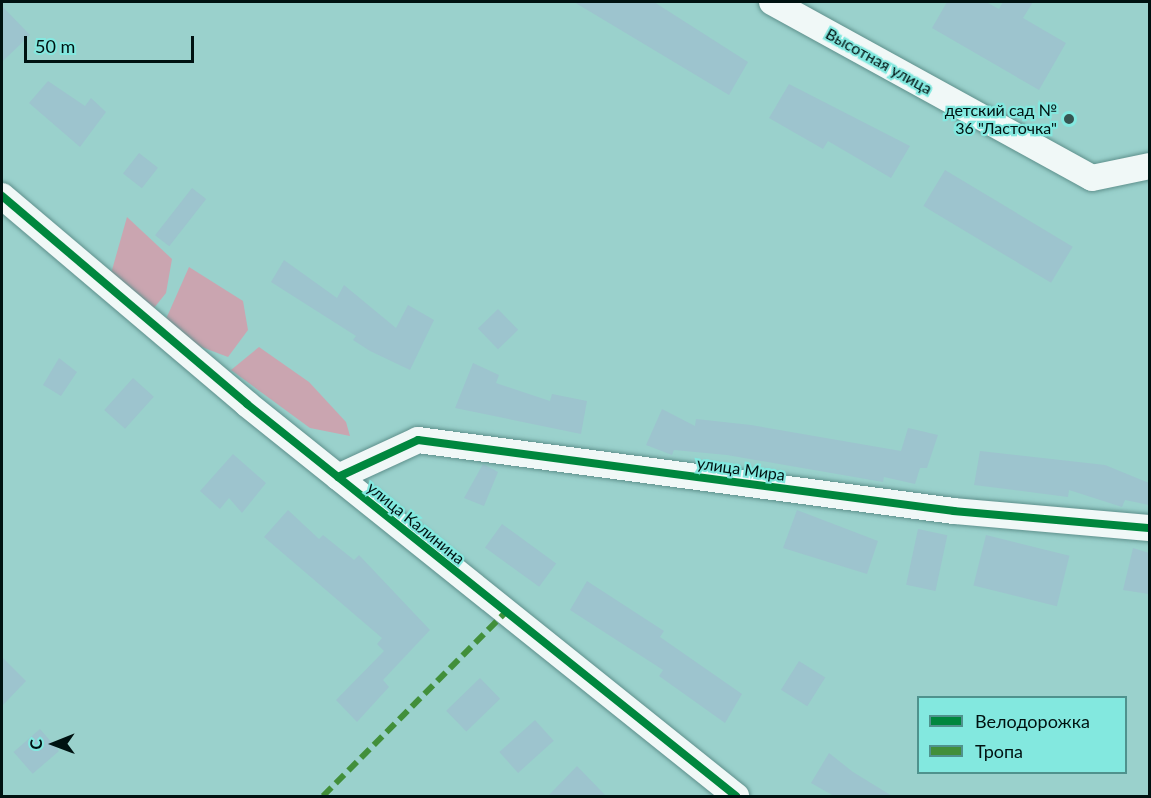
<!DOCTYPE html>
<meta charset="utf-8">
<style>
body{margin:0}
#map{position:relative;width:1151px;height:798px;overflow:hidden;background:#9ad1cc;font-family:Lato,sans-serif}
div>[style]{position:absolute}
.green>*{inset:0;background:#caa5b0}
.building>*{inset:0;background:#9dc4ce;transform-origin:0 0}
.roads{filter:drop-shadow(0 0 2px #5e908c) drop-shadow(0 0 2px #5e908c)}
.street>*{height:26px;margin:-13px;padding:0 13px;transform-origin:13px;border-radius:13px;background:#f0f8f7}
.quiet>*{height:6px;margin-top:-3px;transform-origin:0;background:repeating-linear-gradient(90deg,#428f3a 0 12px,transparent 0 18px)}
.cycleway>*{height:8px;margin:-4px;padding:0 4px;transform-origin:4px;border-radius:4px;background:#00873e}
.dots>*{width:16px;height:16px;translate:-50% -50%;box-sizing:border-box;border:3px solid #83e8df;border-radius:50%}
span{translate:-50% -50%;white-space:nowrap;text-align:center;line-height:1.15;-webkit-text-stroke:4.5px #83e8df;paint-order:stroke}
.street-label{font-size:16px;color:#001211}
.poi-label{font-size:16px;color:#001211}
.right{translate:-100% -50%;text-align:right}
.frame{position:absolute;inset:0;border:3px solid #001211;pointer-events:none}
.legend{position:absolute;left:917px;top:696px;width:210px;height:78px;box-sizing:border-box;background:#83e8df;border:2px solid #4f928d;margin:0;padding:8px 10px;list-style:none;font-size:18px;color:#001211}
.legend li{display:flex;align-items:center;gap:12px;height:30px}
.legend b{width:30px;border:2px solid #4f928d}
.north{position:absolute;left:24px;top:714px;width:60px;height:60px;-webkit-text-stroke:4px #83e8df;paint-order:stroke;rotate:269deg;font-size:16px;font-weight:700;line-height:24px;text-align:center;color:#001211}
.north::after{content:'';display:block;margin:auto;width:21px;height:27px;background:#001211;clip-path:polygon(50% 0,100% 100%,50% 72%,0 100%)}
.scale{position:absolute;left:24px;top:36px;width:170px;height:27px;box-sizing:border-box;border:3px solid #001211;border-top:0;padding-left:8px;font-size:18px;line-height:21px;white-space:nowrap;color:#001211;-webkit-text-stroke:4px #83e8df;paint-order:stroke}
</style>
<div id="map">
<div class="green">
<i style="clip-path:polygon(127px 217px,172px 259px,166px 293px,154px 308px,110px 277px)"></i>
<i style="clip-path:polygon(189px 267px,243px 301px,248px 330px,228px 357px,191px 343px,166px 319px)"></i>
<i style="clip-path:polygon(259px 347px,309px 382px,346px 422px,350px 436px,310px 428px,231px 370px)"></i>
</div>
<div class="building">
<i style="clip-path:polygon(574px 2px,654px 2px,748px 62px,729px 95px)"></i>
<i style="clip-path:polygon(947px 2px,986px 2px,999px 9px,1003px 2px,1033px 2px,1023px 18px,1066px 43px,1039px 90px,932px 28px)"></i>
<i style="clip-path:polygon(2px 6px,30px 35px,2px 62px)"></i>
<i style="clip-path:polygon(48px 81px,85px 106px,91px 98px,106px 112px,80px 147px,29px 103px)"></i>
<i style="clip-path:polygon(789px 84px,910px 146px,891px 178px,828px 141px,823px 149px,769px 118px)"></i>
<i style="left:139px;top:153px;width:24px;height:26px;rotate:38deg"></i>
<i style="left:945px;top:170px;width:149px;height:42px;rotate:31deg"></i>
<i style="left:192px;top:188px;width:18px;height:60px;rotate:38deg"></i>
<i style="clip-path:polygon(284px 260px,337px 298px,344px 285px,396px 328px,408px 305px,434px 320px,410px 370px,370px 351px,353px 340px,356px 336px,271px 282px)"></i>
<i style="left:498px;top:309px;width:29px;height:28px;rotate:46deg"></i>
<i style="clip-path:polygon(59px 358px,77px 372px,61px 396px,43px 385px)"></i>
<i style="clip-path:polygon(473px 363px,499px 375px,496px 383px,550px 401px,552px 394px,587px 401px,581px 434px,455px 408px)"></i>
<i style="left:133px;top:378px;width:28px;height:43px;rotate:42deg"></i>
<i style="clip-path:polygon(662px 409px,695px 426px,696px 419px,751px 425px,901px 451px,908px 428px,938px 435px,927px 468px,920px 468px,915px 484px,884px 477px,883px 482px,727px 455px,674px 450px,672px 455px,646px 445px)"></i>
<i style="clip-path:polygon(980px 451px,1105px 465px,1149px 483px,1149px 505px,1125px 500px,1122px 507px,1069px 490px,1068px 497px,974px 485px)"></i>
<i style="clip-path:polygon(233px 454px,266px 483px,242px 513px,229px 498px,220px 509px,200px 491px)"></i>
<i style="clip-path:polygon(483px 464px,498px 472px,484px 506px,464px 498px)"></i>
<i style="clip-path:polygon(288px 510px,319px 539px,323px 535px,354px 560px,359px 555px,430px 630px,383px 680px,389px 687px,357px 722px,336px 700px,384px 651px,377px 644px,382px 638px,264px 537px)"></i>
<i style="clip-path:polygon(797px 510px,878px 541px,867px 574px,783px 548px)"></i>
<i style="left:502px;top:524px;width:67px;height:29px;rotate:36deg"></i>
<i style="left:918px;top:529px;width:30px;height:57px;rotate:12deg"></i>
<i style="left:986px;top:535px;width:86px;height:52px;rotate:14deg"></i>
<i style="clip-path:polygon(1133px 548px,1149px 553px,1149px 594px,1123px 590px)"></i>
<i style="clip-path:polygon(587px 581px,664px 631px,660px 637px,742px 694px,725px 723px,659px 676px,663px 670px,570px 610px)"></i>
<i style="clip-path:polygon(2px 657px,26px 681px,2px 706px)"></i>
<i style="left:799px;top:661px;width:31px;height:34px;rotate:32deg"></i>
<i style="left:480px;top:678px;width:29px;height:47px;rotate:46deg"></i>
<i style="left:535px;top:720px;width:28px;height:48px;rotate:48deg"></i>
<i style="left:40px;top:729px;width:29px;height:35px;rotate:49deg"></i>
<i style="clip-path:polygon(829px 753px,853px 772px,892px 796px,834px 796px,811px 783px)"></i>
<i style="clip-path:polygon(577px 766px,606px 796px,548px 796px)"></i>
</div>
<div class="roads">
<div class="street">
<i style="left:772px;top:2px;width:365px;rotate:28.8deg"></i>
<i style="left:1092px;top:178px;width:59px;rotate:-11.7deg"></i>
<i style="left:2px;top:196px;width:321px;rotate:40.3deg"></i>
<i style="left:247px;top:404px;width:627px;rotate:38.72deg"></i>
<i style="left:338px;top:477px;width:88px;rotate:-24.8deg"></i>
<i style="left:418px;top:440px;width:541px;rotate:7.55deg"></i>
<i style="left:954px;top:511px;width:197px;rotate:5deg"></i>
</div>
</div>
<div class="quiet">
<i style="left:323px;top:796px;width:260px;rotate:-45.2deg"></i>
</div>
<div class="cycleway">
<i style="left:2px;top:196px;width:321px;rotate:40.3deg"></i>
<i style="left:247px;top:404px;width:627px;rotate:38.72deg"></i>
<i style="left:338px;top:477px;width:88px;rotate:-24.8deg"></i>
<i style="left:418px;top:440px;width:541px;rotate:7.55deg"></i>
<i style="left:954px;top:511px;width:197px;rotate:5deg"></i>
</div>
<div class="dots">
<i style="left:1069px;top:119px;background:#365552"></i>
</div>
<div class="street-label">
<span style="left:879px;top:61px;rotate:29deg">Высотная улица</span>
<span style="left:741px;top:469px;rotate:8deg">улица Мира</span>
<span style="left:416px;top:523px;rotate:39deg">улица Калинина</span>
</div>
<div class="poi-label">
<span class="right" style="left:1057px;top:119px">детский сад №<br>36 "Ласточка"</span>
</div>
<div class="frame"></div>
<ul class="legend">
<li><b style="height:8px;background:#00873e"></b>Велодорожка</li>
<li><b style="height:8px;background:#428f3a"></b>Тропа</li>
</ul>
<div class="north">С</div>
<div class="scale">50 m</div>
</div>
